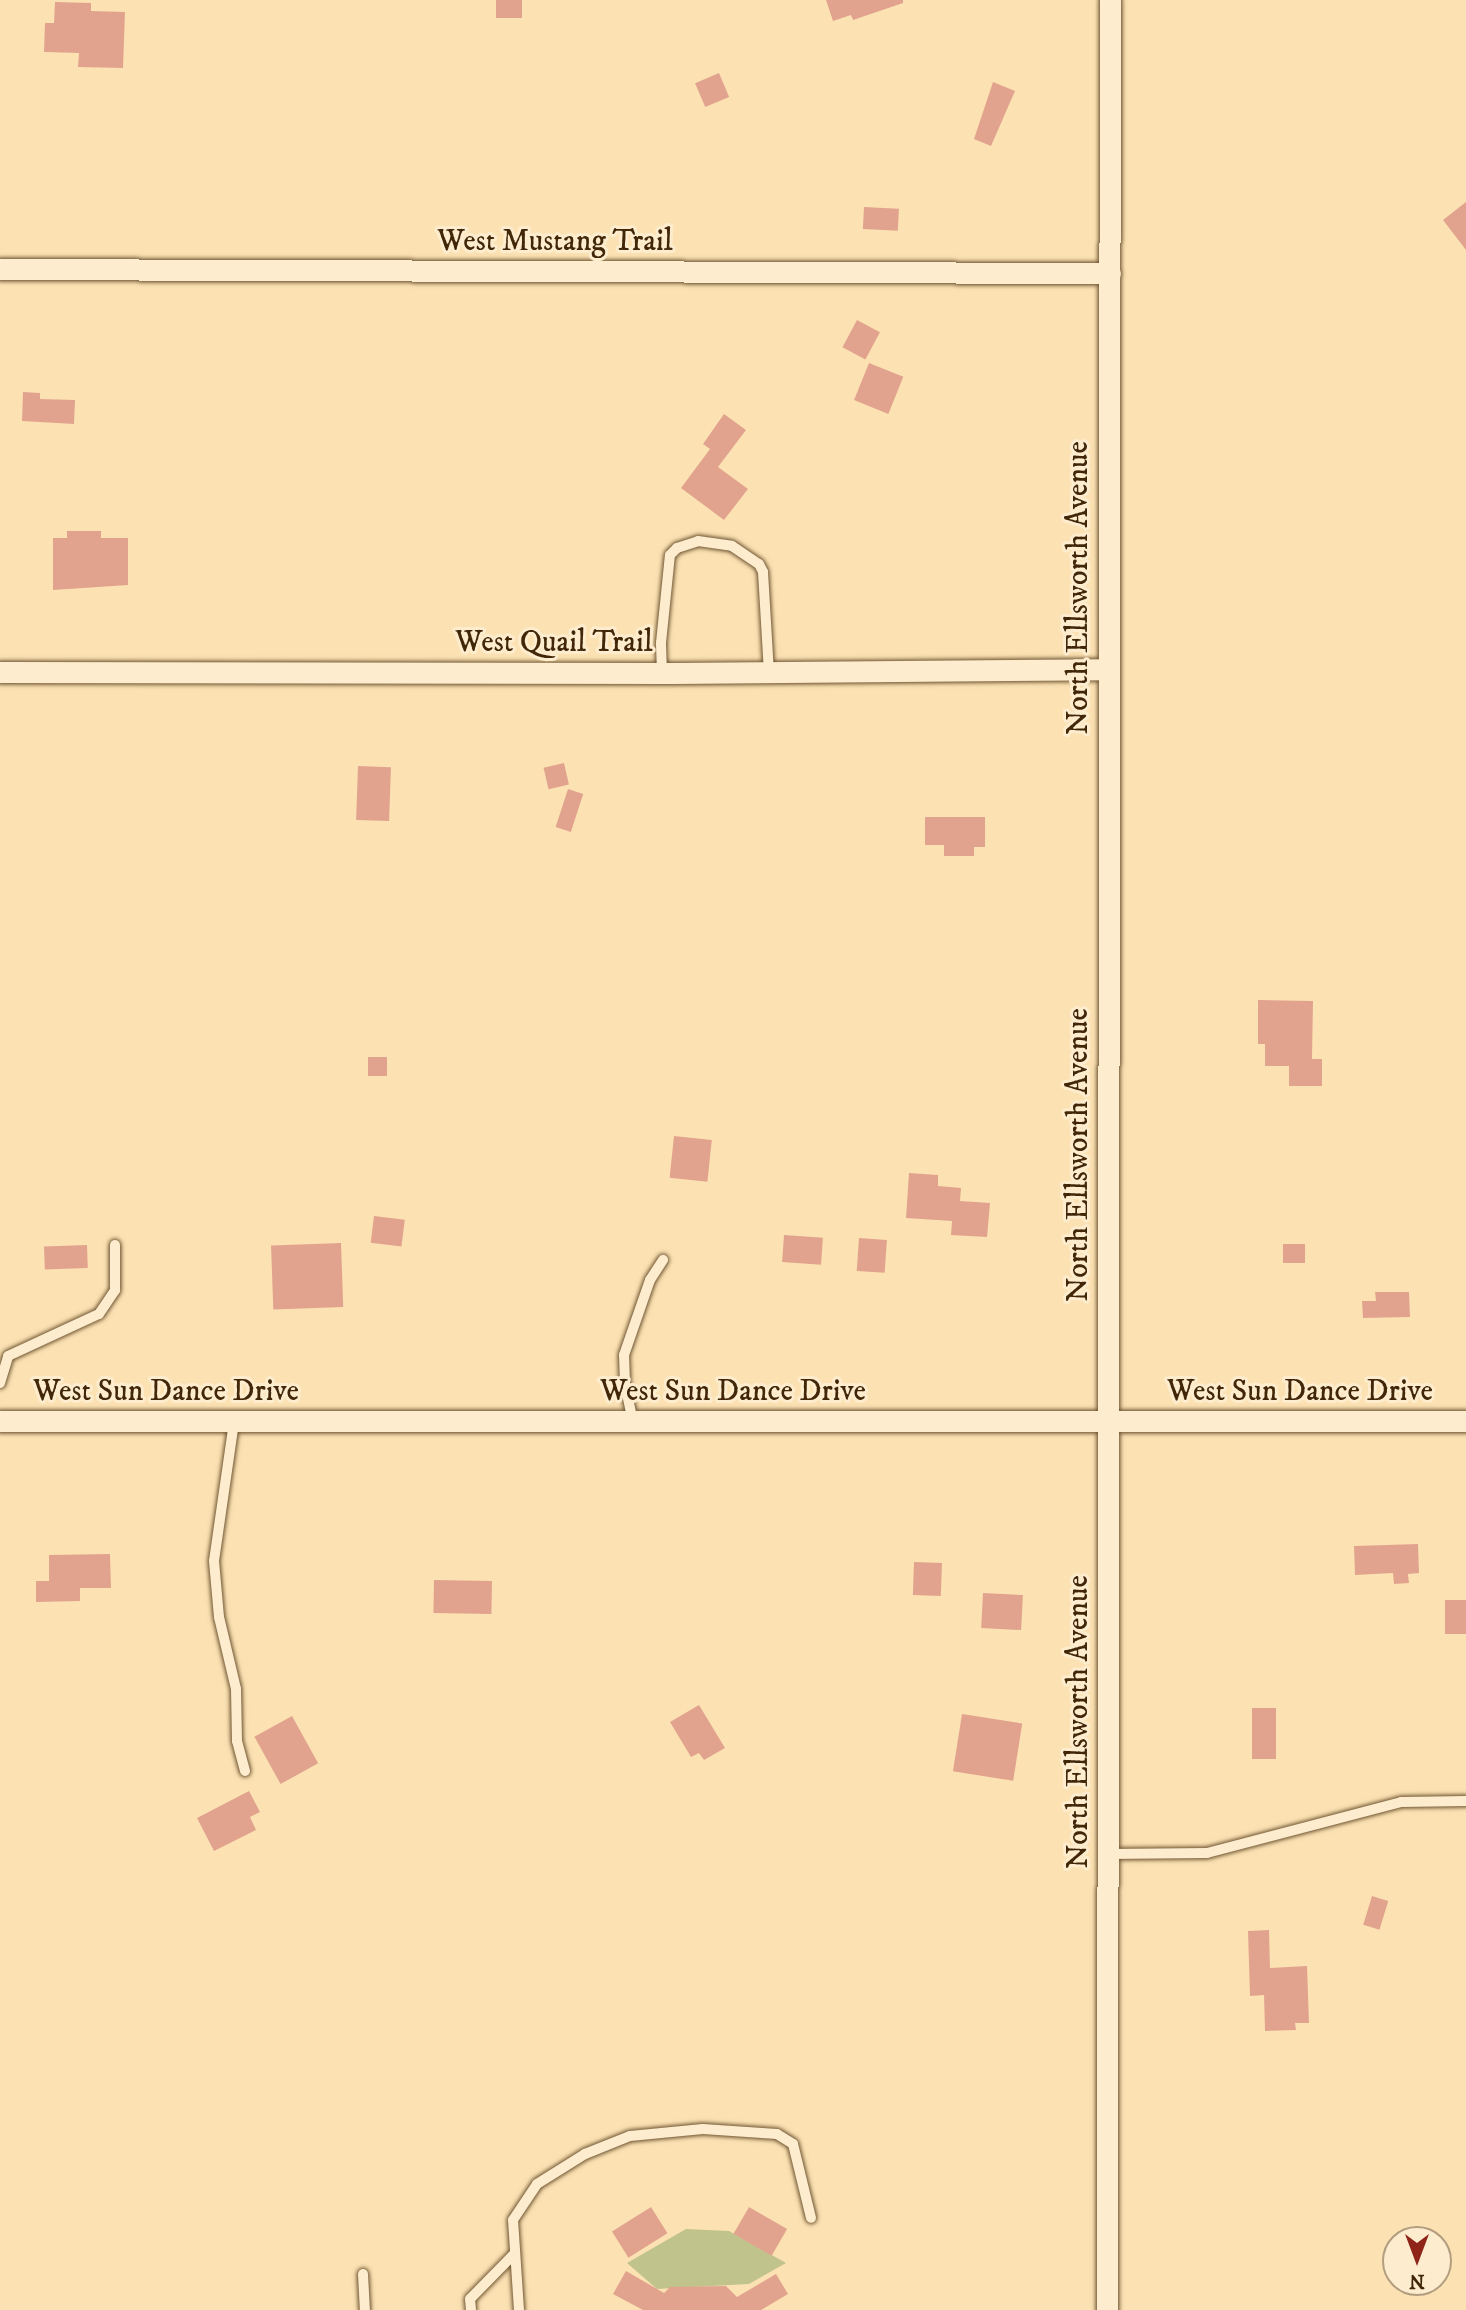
<!DOCTYPE html>
<style>
body{margin:0}
#map{position:relative;width:1466px;height:2310px;overflow:hidden;background:#fce2b3;font-family:"IM FELL DW Pica",serif}
div>[style]{position:absolute}
.green>*{inset:0;background:#c0c38c}
.building>*{inset:0;background:#e2a38e;transform-origin:0 0}
.roads{filter:drop-shadow(0 0 2px #705633) drop-shadow(0 0 2px #705633)}
.lane>*{height:10px;margin:-5px;padding:0 5px;transform-origin:5px;border-radius:5px;background:#fdecce}
.street>*{height:21px;margin:-10.5px;padding:0 10.5px;transform-origin:10.5px;border-radius:10.5px;background:#fdecce}
span{translate:-50% -50%;white-space:nowrap;text-align:center;line-height:1.15;-webkit-text-stroke:6px #fdecce;paint-order:stroke}
.street-label{font-size:30px;color:#412708}
.north{position:absolute;left:1382px;top:2226px;width:70px;height:70px;box-sizing:border-box;background:#fdecce;border:2px solid #b29d7f;border-radius:50%;rotate:180deg;font-size:19px;font-weight:700;line-height:28px;text-align:center;color:#412708}
.north::after{content:'';display:block;margin:auto;width:24px;height:32px;background:#8f2418;clip-path:polygon(50% 0,100% 100%,50% 72%,0 100%)}
</style>
<div id="map">
<div class="green">
<i style="clip-path:polygon(686px 2229px,729px 2231px,786px 2263px,749px 2284px,657px 2289px,627px 2263px)"></i>
</div>
<div class="building">
<i style="left:496px;top:0;width:26px;height:18px"></i>
<i style="clip-path:polygon(826px 0,903px 0,903px 3px,853px 20px,851px 15px,833px 21px)"></i>
<i style="clip-path:polygon(55px 2px,91px 3px,91px 11px,125px 12px,123px 68px,78px 67px,79px 53px,44px 52px,45px 23px,54px 23px)"></i>
<i style="left:719px;top:73px;width:26px;height:26px;rotate:67deg"></i>
<i style="clip-path:polygon(993px 82px,1015px 91px,991px 146px,974px 139px)"></i>
<i style="clip-path:polygon(1466px 202px,1466px 250px,1443px 220px)"></i>
<i style="left:864px;top:207px;width:35px;height:22px;rotate:3deg"></i>
<i style="left:857px;top:320px;width:26px;height:31px;rotate:28deg"></i>
<i style="left:869px;top:363px;width:37px;height:40px;rotate:22deg"></i>
<i style="clip-path:polygon(23px 392px,40px 393px,40px 399px,75px 400px,74px 424px,22px 421px)"></i>
<i style="clip-path:polygon(724px 414px,746px 430px,718px 467px,748px 489px,724px 520px,681px 488px,710px 449px,703px 444px)"></i>
<i style="clip-path:polygon(67px 531px,101px 531px,101px 538px,128px 538px,128px 585px,53px 590px,53px 538px,67px 538px)"></i>
<i style="left:564px;top:763px;width:22px;height:21px;rotate:77deg"></i>
<i style="left:358px;top:766px;width:33px;height:54px;rotate:2deg"></i>
<i style="left:568px;top:789px;width:16px;height:40px;rotate:18deg"></i>
<i style="clip-path:polygon(925px 817px,985px 817px,985px 847px,974px 847px,974px 856px,944px 856px,944px 845px,925px 845px)"></i>
<i style="clip-path:polygon(1258px 1000px,1313px 1001px,1312px 1059px,1322px 1059px,1322px 1086px,1289px 1086px,1289px 1066px,1265px 1066px,1265px 1044px,1258px 1044px)"></i>
<i style="left:368px;top:1057px;width:19px;height:19px"></i>
<i style="left:674px;top:1136px;width:38px;height:42px;rotate:6deg"></i>
<i style="clip-path:polygon(909px 1173px,938px 1175px,938px 1186px,961px 1188px,960px 1201px,990px 1203px,987px 1237px,951px 1235px,952px 1221px,906px 1218px)"></i>
<i style="left:374px;top:1216px;width:31px;height:27px;rotate:7deg"></i>
<i style="left:784px;top:1235px;width:39px;height:27px;rotate:4deg"></i>
<i style="left:859px;top:1238px;width:28px;height:33px;rotate:4deg"></i>
<i style="left:341px;top:1243px;width:64px;height:70px;rotate:88deg"></i>
<i style="left:1283px;top:1244px;width:22px;height:19px"></i>
<i style="left:87px;top:1245px;width:23px;height:43px;rotate:88deg"></i>
<i style="clip-path:polygon(1375px 1292px,1409px 1292px,1410px 1317px,1363px 1318px,1362px 1301px,1376px 1301px)"></i>
<i style="clip-path:polygon(1418px 1544px,1419px 1573px,1408px 1574px,1409px 1583px,1394px 1584px,1393px 1573px,1355px 1575px,1354px 1546px)"></i>
<i style="clip-path:polygon(110px 1554px,111px 1588px,80px 1588px,80px 1601px,36px 1602px,36px 1581px,49px 1581px,49px 1555px)"></i>
<i style="left:914px;top:1562px;width:28px;height:33px;rotate:2deg"></i>
<i style="left:434px;top:1580px;width:58px;height:33px;rotate:1deg"></i>
<i style="left:983px;top:1593px;width:40px;height:35px;rotate:3deg"></i>
<i style="left:1445px;top:1600px;width:21px;height:34px"></i>
<i style="clip-path:polygon(699px 1705px,725px 1748px,704px 1760px,699px 1753px,691px 1757px,670px 1722px)"></i>
<i style="left:1252px;top:1708px;width:24px;height:51px"></i>
<i style="left:962px;top:1714px;width:61px;height:58px;rotate:9deg"></i>
<i style="left:292px;top:1716px;width:54px;height:43px;rotate:61deg"></i>
<i style="clip-path:polygon(249px 1791px,260px 1812px,250px 1817px,256px 1830px,214px 1851px,197px 1818px)"></i>
<i style="left:1372px;top:1896px;width:17px;height:30px;rotate:17deg"></i>
<i style="clip-path:polygon(1269px 1930px,1270px 1968px,1307px 1966px,1309px 2023px,1295px 2023px,1296px 2030px,1265px 2031px,1264px 1995px,1250px 1996px,1248px 1931px)"></i>
<i style="left:651px;top:2207px;width:31px;height:46px;rotate:58deg"></i>
<i style="left:749px;top:2207px;width:44px;height:31px;rotate:30deg"></i>
<i style="clip-path:polygon(626px 2271px,664px 2293px,670px 2287px,726px 2286px,737px 2297px,776px 2274px,788px 2294px,761px 2310px,643px 2310px,613px 2294px)"></i>
</div>
<div class="roads">
<div class="lane">
<i style="left:662px;top:673px;width:30px;rotate:-92deg"></i>
<i style="left:661px;top:643px;width:88px;rotate:-84.2deg"></i>
<i style="left:670px;top:555px;width:10px;rotate:-45deg"></i>
<i style="left:677px;top:548px;width:22px;rotate:-18deg"></i>
<i style="left:698px;top:541px;width:34px;rotate:8deg"></i>
<i style="left:732px;top:546px;width:32px;rotate:34deg"></i>
<i style="left:759px;top:564px;width:9px;rotate:63deg"></i>
<i style="left:763px;top:572px;width:100px;rotate:86.6deg"></i>
<i style="left:0;top:1383px;width:28px;rotate:-73deg"></i>
<i style="left:8px;top:1356px;width:100px;rotate:-24.8deg"></i>
<i style="left:99px;top:1314px;width:29px;rotate:-56deg"></i>
<i style="left:115px;top:1290px;width:45px;rotate:-90deg"></i>
<i style="left:234px;top:1422px;width:140px;rotate:98.2deg"></i>
<i style="left:214px;top:1561px;width:56px;rotate:84.9deg"></i>
<i style="left:219px;top:1617px;width:74px;rotate:76.7deg"></i>
<i style="left:236px;top:1689px;width:52px;rotate:88.9deg"></i>
<i style="left:237px;top:1741px;width:31px;rotate:75deg"></i>
<i style="left:633px;top:1422px;width:40px;rotate:-102deg"></i>
<i style="left:625px;top:1383px;width:28px;rotate:-92deg"></i>
<i style="left:624px;top:1355px;width:79px;rotate:-70.9deg"></i>
<i style="left:650px;top:1280px;width:24px;rotate:-57deg"></i>
<i style="left:1108px;top:1854px;width:99px;rotate:-0.6deg"></i>
<i style="left:1207px;top:1853px;width:201px;rotate:-14.7deg"></i>
<i style="left:1401px;top:1802px;width:65px;rotate:-0.9deg"></i>
<i style="left:363px;top:2274px;width:36px;rotate:87deg"></i>
<i style="left:471px;top:2310px;width:11px;rotate:-95deg"></i>
<i style="left:470px;top:2299px;width:63px;rotate:-45.6deg"></i>
<i style="left:519px;top:2310px;width:90px;rotate:-93.8deg"></i>
<i style="left:513px;top:2220px;width:43px;rotate:-56.3deg"></i>
<i style="left:537px;top:2184px;width:57px;rotate:-32deg"></i>
<i style="left:585px;top:2154px;width:48px;rotate:-21.8deg"></i>
<i style="left:630px;top:2136px;width:73px;rotate:-5.5deg"></i>
<i style="left:703px;top:2129px;width:74px;rotate:3.9deg"></i>
<i style="left:777px;top:2134px;width:19px;rotate:32deg"></i>
<i style="left:793px;top:2144px;width:76px;rotate:76.3deg"></i>
</div>
<div class="street">
<i style="left:0;top:269px;width:1110px;rotate:0.21deg"></i>
<i style="left:0;top:672px;width:673px;rotate:0.09deg"></i>
<i style="left:673px;top:673px;width:435px;rotate:-0.5deg"></i>
<i style="left:0;top:1421px;width:1466px"></i>
<i style="left:1107px;top:2310px;width:2310px;rotate:-89.93deg"></i>
</div>
</div>
<div class="street-label">
<span style="left:555px;top:242px">West Mustang Trail</span>
<span style="left:1079px;top:588px;rotate:-90deg">North Ellsworth Avenue</span>
<span style="left:554px;top:643px">West Quail Trail</span>
<span style="left:1079px;top:1155px;rotate:-90deg">North Ellsworth Avenue</span>
<span style="left:166px;top:1392px">West Sun Dance Drive</span>
<span style="left:733px;top:1392px">West Sun Dance Drive</span>
<span style="left:1300px;top:1392px">West Sun Dance Drive</span>
<span style="left:1079px;top:1722px;rotate:-90deg">North Ellsworth Avenue</span>
</div>
<div class="north">N</div>
</div>
